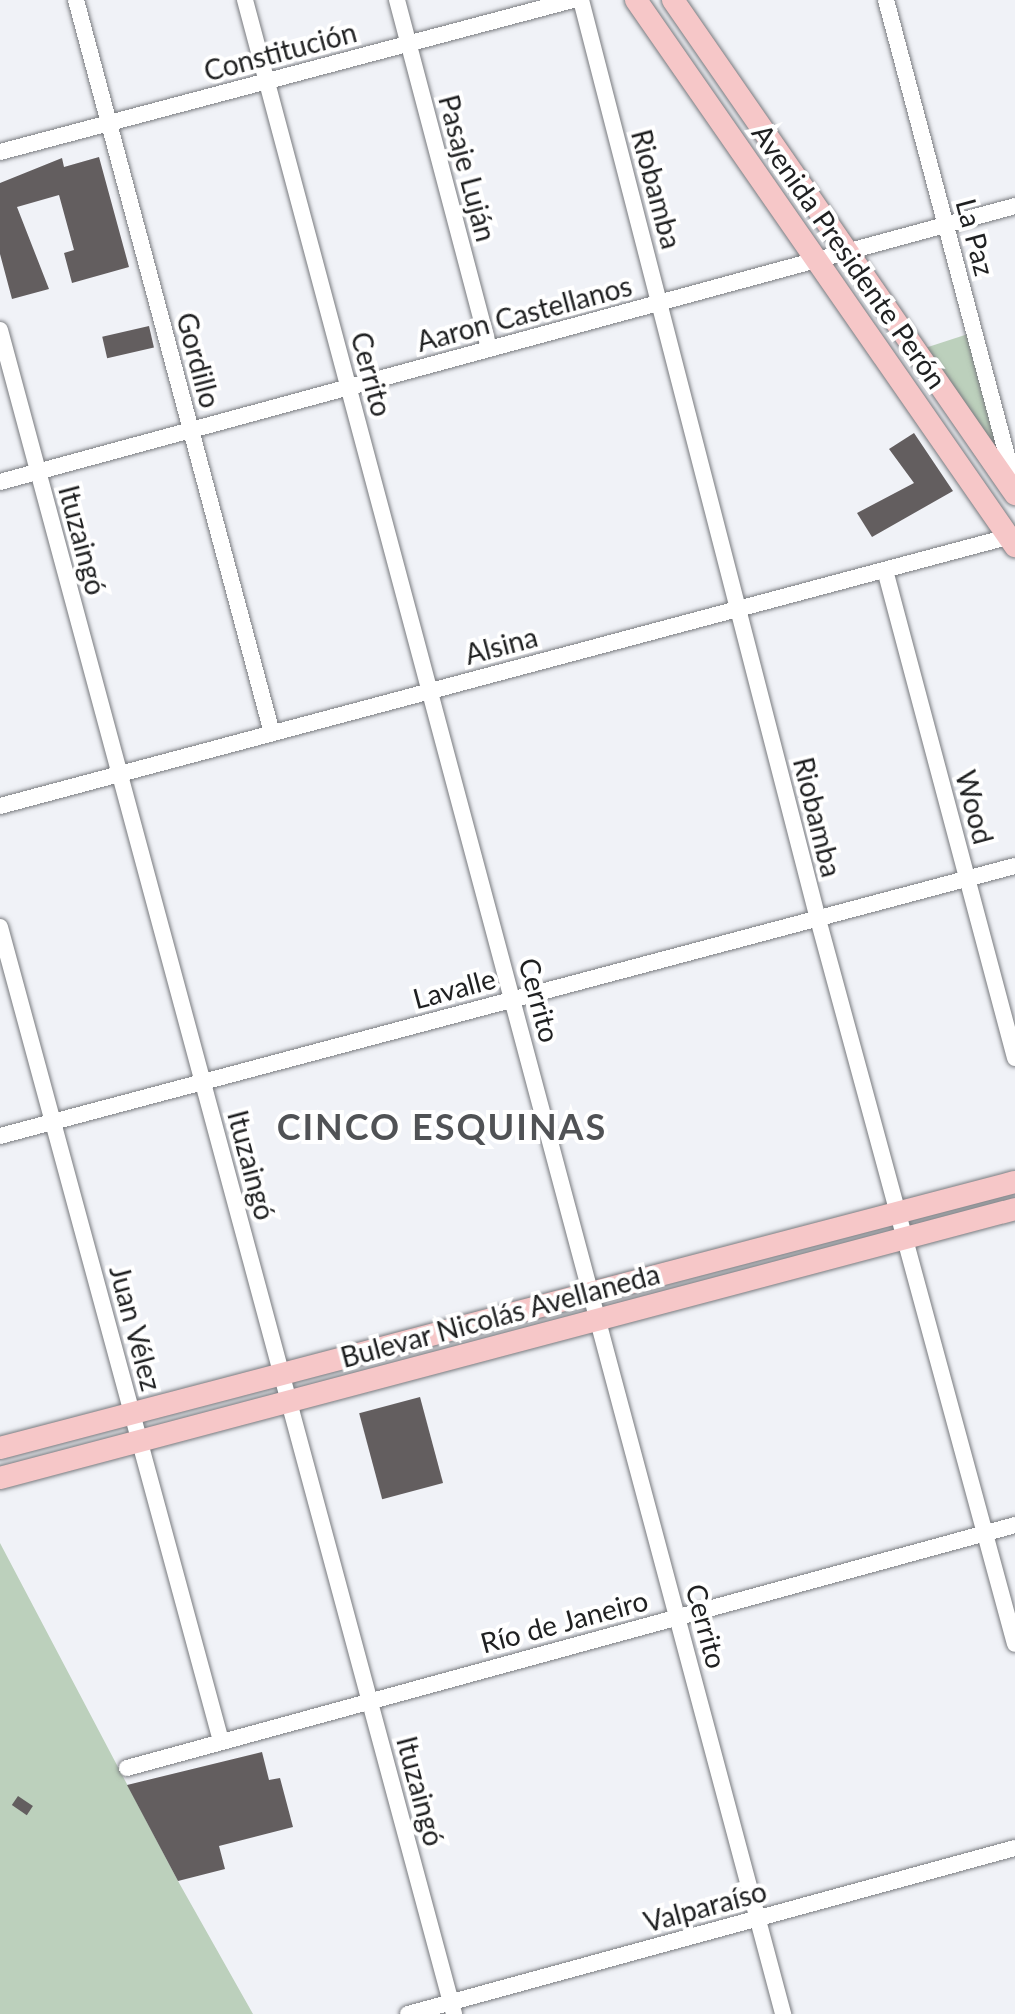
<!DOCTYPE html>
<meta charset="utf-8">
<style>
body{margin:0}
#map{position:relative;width:1015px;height:2014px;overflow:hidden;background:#f0f2f7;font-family:Lato,sans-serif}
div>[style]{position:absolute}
.green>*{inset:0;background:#bcd0bc}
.building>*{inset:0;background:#635e5f;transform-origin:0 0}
.roads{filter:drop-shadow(0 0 2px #787a7e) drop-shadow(0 0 2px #787a7e)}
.minor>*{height:16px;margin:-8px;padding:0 8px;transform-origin:8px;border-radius:8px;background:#fff}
.major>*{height:22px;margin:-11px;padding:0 11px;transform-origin:11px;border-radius:11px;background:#f6c7c8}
span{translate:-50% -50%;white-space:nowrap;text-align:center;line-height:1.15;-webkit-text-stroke:8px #fff;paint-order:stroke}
.street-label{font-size:28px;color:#1f2021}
.district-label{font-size:36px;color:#505255;font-weight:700;letter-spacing:2px}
</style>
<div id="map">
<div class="green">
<i style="clip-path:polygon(968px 334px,999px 453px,925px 348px)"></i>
<i style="clip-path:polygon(0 1543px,178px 1881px,253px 2014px,0 2014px)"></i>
</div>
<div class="building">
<i style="clip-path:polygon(99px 157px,129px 267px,72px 283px,64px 253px,74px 250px,59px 195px,17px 207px,49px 289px,12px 299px,0 254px,0 183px,62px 158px,64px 167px)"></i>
<i style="left:149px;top:326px;width:22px;height:48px;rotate:77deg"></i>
<i style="clip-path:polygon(914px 433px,953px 491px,872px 537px,857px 513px,914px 483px,889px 449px)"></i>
<i style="left:420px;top:1397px;width:89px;height:63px;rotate:75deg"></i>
<i style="clip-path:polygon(262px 1752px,269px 1780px,280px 1778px,293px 1827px,219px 1846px,225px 1869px,178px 1881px,127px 1785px)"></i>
<i style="left:18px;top:1796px;width:18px;height:11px;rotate:34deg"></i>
</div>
<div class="roads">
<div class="minor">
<i style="left:76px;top:0;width:759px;rotate:75.03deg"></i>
<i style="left:245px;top:0;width:2085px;rotate:75.04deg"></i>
<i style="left:397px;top:0;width:361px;rotate:75.2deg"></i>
<i style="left:581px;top:0;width:949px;rotate:75.54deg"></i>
<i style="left:818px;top:919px;width:751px;rotate:74.8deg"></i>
<i style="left:886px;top:0;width:503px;rotate:75.13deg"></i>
<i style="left:0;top:152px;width:593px;rotate:-14.86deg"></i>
<i style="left:0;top:330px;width:1744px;rotate:74.91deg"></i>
<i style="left:0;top:482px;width:1052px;rotate:-15.21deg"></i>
<i style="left:885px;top:570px;width:505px;rotate:75.08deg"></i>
<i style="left:0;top:806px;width:1051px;rotate:-14.95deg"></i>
<i style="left:0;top:927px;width:843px;rotate:74.81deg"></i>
<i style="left:0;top:1136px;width:1050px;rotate:-14.9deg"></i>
<i style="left:127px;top:1768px;width:921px;rotate:-15.3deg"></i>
<i style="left:408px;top:2014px;width:629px;rotate:-15.3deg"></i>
</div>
<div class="major">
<i style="left:636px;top:0;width:665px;rotate:55.23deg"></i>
<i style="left:673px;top:0;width:601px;rotate:55.3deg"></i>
<i style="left:0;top:1448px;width:1049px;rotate:-14.69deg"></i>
<i style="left:0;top:1478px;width:1050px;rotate:-14.84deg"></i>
</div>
</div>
<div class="street-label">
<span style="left:280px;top:51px;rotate:-15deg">Constitución</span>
<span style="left:468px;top:168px;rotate:75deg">Pasaje Luján</span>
<span style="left:657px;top:189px;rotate:75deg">Riobamba</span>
<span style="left:976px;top:237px;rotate:75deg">La Paz</span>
<span style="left:850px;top:256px;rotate:55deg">Avenida Presidente Perón</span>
<span style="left:524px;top:313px;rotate:-15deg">Aaron Castellanos</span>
<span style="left:199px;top:360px;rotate:75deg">Gordillo</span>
<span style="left:372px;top:374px;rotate:75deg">Cerrito</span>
<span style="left:83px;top:540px;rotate:75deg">Ituzaingó</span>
<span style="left:501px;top:645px;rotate:-15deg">Alsina</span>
<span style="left:975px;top:807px;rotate:75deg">Wood</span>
<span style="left:818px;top:817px;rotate:76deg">Riobamba</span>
<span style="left:454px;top:988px;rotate:-15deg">Lavalle</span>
<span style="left:540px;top:1000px;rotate:75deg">Cerrito</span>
<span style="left:252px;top:1165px;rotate:75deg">Ituzaingó</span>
<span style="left:500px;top:1315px;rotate:-15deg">Bulevar Nicolás Avellaneda</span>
<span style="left:136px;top:1328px;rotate:75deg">Juan Vélez</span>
<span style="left:564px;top:1621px;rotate:-15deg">Río de Janeiro</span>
<span style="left:707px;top:1626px;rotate:75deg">Cerrito</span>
<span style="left:421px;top:1791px;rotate:75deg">Ituzaingó</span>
<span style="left:705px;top:1906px;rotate:-15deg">Valparaíso</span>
</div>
<div class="district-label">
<span style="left:442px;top:1127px">CINCO ESQUINAS</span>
</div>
</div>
